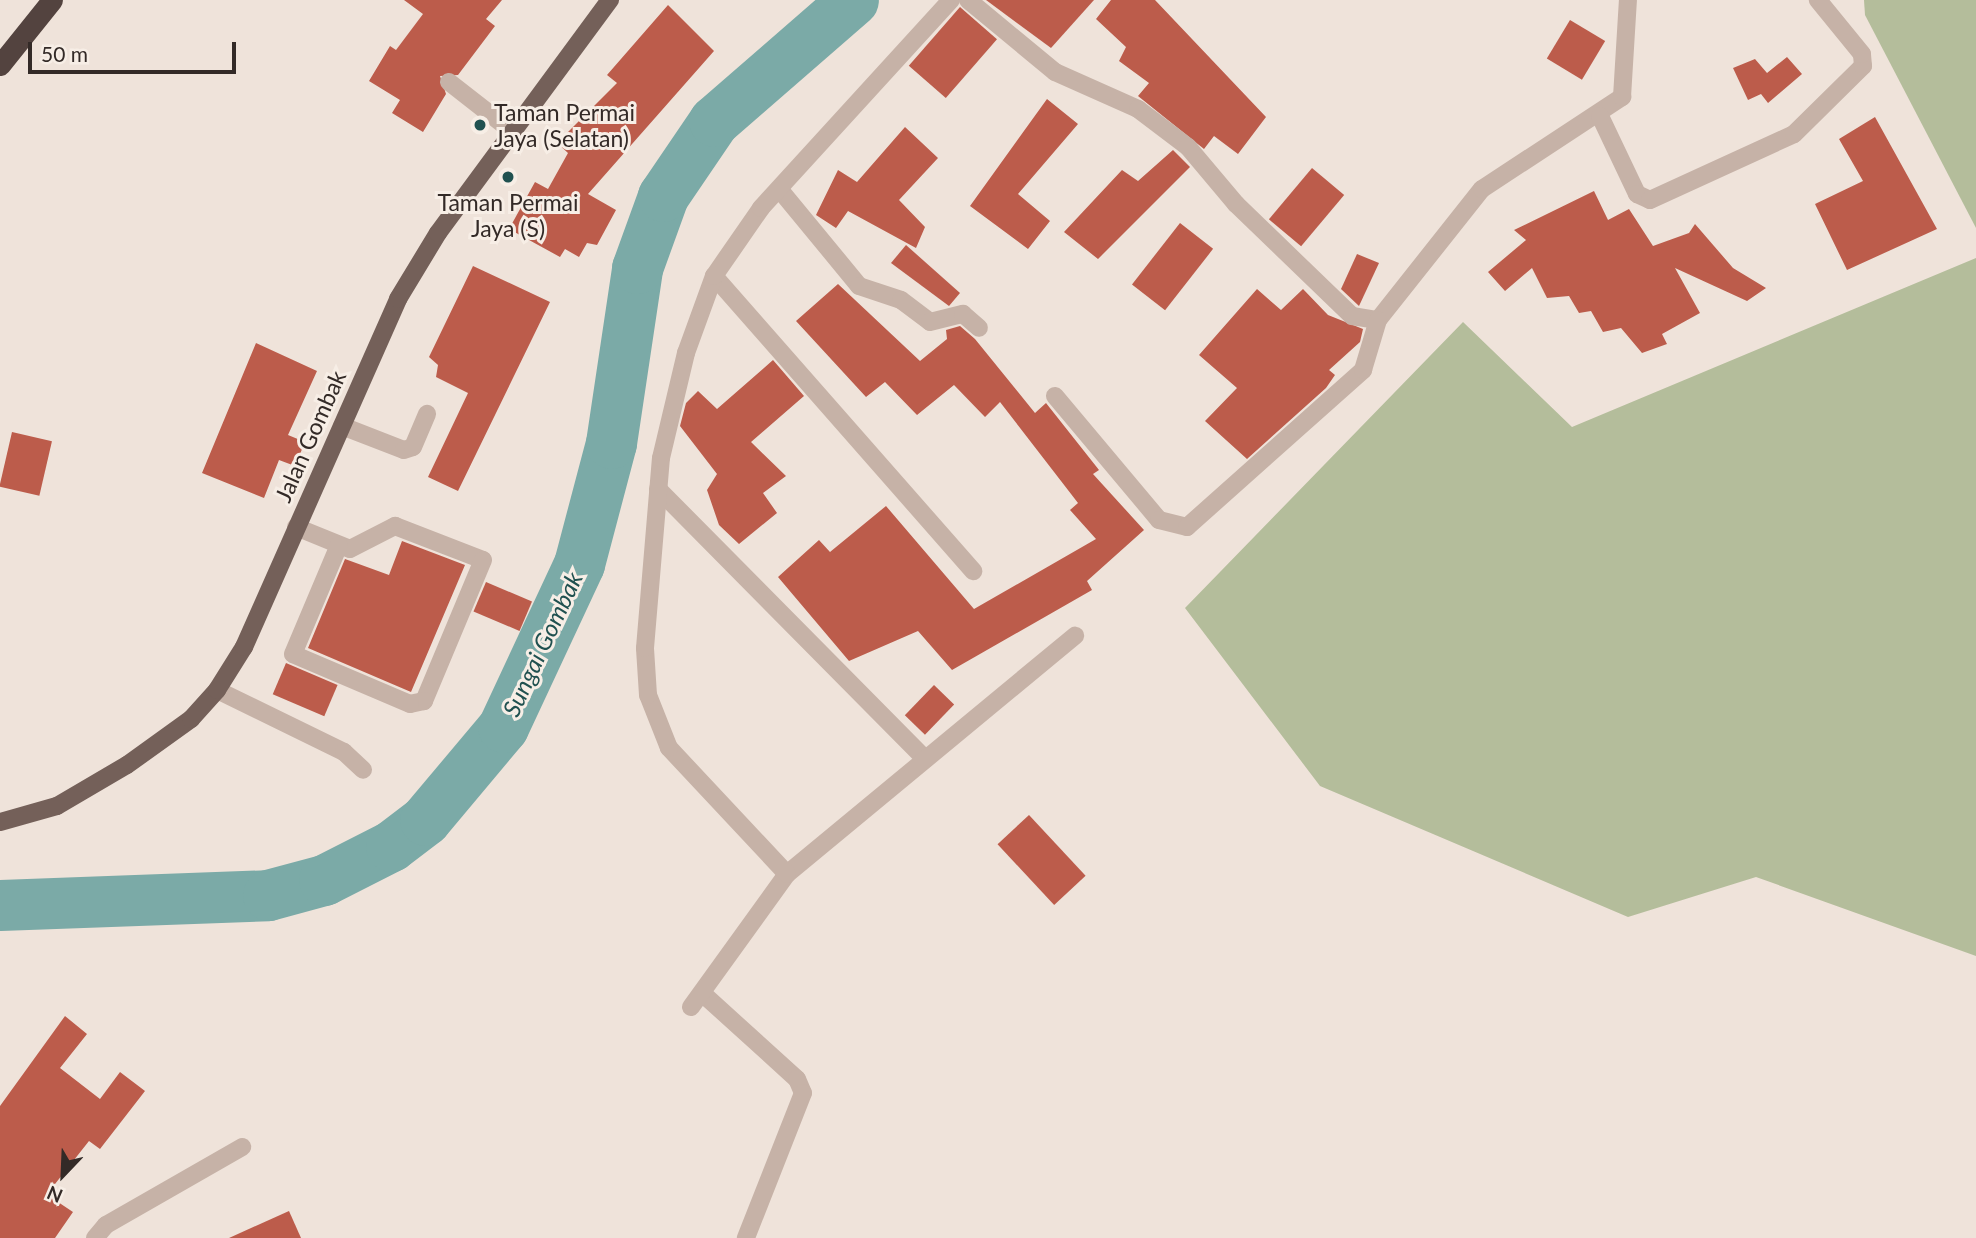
<!DOCTYPE html>
<style>
body{margin:0}
#map{position:relative;width:1976px;height:1238px;overflow:hidden;background:#efe3da;font-family:Lato,sans-serif}
div>[style]{position:absolute}
.green>*{inset:0;background:#b4bd9b}
.river>*{height:51px;margin:-25.5px;padding:0 25.5px;transform-origin:25.5px;border-radius:25.5px;background:#7baaa7}
.building>*{inset:0;background:#bc5c4b;transform-origin:0 0}
.minor>*{height:18px;margin:-9px;padding:0 9px;transform-origin:9px;border-radius:9px;background:#c6b2a7}
.major>*{height:18px;margin:-9px;padding:0 9px;transform-origin:9px;border-radius:9px;background:#746059}
.highway>*{height:21px;margin:-10.5px;padding:0 10.5px;transform-origin:10.5px;border-radius:10.5px;background:#53433f}
.dots>*{width:19px;height:19px;translate:-50% -50%;box-sizing:border-box;border:4px solid #f7eee6;border-radius:50%}
span{translate:-50% -50%;white-space:nowrap;text-align:center;line-height:1.15;-webkit-text-stroke:6px #f7eee6;paint-order:stroke}
.poi-label{font-size:23px;color:#332a27}
.left{translate:0 -50%;text-align:left}
.street-label{font-size:23px;color:#332a27}
.water-label{font-size:24px;color:#205150;font-style:italic}
.north{position:absolute;left:28px;top:1140px;width:70px;height:70px;-webkit-text-stroke:5px #f7eee6;paint-order:stroke;rotate:203deg;font-size:19px;font-weight:700;line-height:28px;text-align:center;color:#332a27}
.north::after{content:'';display:block;margin:auto;width:24px;height:32px;background:#332a27;clip-path:polygon(50% 0,100% 100%,50% 72%,0 100%)}
.scale{position:absolute;left:28px;top:42px;width:208px;height:32px;box-sizing:border-box;border:4px solid #332a27;border-top:0;padding-left:9px;font-size:21px;line-height:24px;white-space:nowrap;color:#332a27;-webkit-text-stroke:5px #f7eee6;paint-order:stroke}
</style>
<div id="map">
<div class="green">
<i style="clip-path:polygon(1864px 0,1976px 0,1976px 228px,1865px 15px)"></i>
<i style="clip-path:polygon(1976px 258px,1976px 956px,1756px 877px,1628px 917px,1320px 786px,1185px 608px,1463px 322px,1572px 427px)"></i>
</div>
<div class="river">
<i style="left:0;top:905px;width:268px;rotate:-2.1deg"></i>
<i style="left:268px;top:895px;width:58px;rotate:-15deg"></i>
<i style="left:324px;top:880px;width:75px;rotate:-26.9deg"></i>
<i style="left:391px;top:846px;width:43px;rotate:-37.4deg"></i>
<i style="left:425px;top:820px;width:121px;rotate:-50deg"></i>
<i style="left:503px;top:727px;width:180px;rotate:-65deg"></i>
<i style="left:579px;top:564px;width:125px;rotate:-75.2deg"></i>
<i style="left:611px;top:443px;width:177px;rotate:-81.5deg"></i>
<i style="left:637px;top:268px;width:77px;rotate:-70.1deg"></i>
<i style="left:663px;top:196px;width:91px;rotate:-55.8deg"></i>
<i style="left:714px;top:121px;width:184px;rotate:-41deg"></i>
</div>
<div class="building">
<i style="clip-path:polygon(404px 0,502px 0,486px 19px,495px 26px,458px 75px,440px 76px,446px 94px,423px 132px,392px 113px,400px 100px,369px 81px,390px 46px,396px 50px,423px 14px)"></i>
<i style="clip-path:polygon(986px 0,1094px 0,1051px 48px)"></i>
<i style="clip-path:polygon(1111px 0,1155px 0,1266px 117px,1238px 154px,1214px 136px,1204px 149px,1138px 96px,1149px 83px,1119px 61px,1126px 47px,1096px 19px)"></i>
<i style="clip-path:polygon(668px 5px,714px 51px,588px 194px,616px 210px,597px 245px,587px 243px,579px 257px,565px 249px,560px 257px,509px 229px,535px 182px,548px 189px,568px 153px,557px 143px,617px 83px,607px 75px)"></i>
<i style="left:960px;top:7px;width:49px;height:78px;rotate:41deg"></i>
<i style="left:1570px;top:20px;width:41px;height:45px;rotate:31deg"></i>
<i style="clip-path:polygon(1787px 57px,1802px 74px,1768px 103px,1761px 94px,1748px 100px,1733px 68px,1755px 59px,1767px 73px)"></i>
<i style="clip-path:polygon(1047px 99px,1078px 124px,1018px 194px,1050px 221px,1028px 249px,970px 206px)"></i>
<i style="clip-path:polygon(1875px 117px,1937px 229px,1847px 270px,1815px 204px,1863px 181px,1839px 139px)"></i>
<i style="clip-path:polygon(905px 127px,938px 158px,899px 200px,925px 227px,916px 248px,848px 211px,836px 228px,816px 215px,838px 170px,857px 182px)"></i>
<i style="clip-path:polygon(1173px 150px,1190px 167px,1098px 259px,1064px 232px,1122px 170px,1138px 181px)"></i>
<i style="left:1312px;top:168px;width:42px;height:67px;rotate:40deg"></i>
<i style="clip-path:polygon(1594px 191px,1608px 220px,1629px 209px,1653px 246px,1689px 233px,1695px 224px,1733px 268px,1766px 288px,1747px 301px,1675px 268px,1700px 313px,1662px 334px,1667px 344px,1642px 353px,1621px 328px,1603px 332px,1591px 311px,1579px 313px,1569px 296px,1547px 298px,1532px 268px,1505px 291px,1488px 272px,1526px 240px,1514px 230px)"></i>
<i style="left:1180px;top:223px;width:42px;height:78px;rotate:38deg"></i>
<i style="clip-path:polygon(906px 245px,960px 293px,949px 306px,891px 263px)"></i>
<i style="clip-path:polygon(1357px 254px,1379px 263px,1359px 306px,1341px 289px)"></i>
<i style="clip-path:polygon(473px 266px,550px 302px,458px 491px,428px 477px,468px 393px,436px 377px,438px 365px,429px 357px)"></i>
<i style="clip-path:polygon(838px 284px,920px 361px,947px 339px,946px 330px,960px 326px,975px 339px,1035px 413px,1046px 403px,1099px 470px,1093px 474px,1144px 530px,1087px 581px,1092px 590px,952px 670px,918px 631px,849px 661px,778px 577px,819px 540px,830px 552px,886px 506px,974px 609px,1096px 539px,1070px 510px,1078px 503px,1000px 402px,985px 417px,954px 385px,917px 415px,885px 382px,866px 397px,796px 321px)"></i>
<i style="clip-path:polygon(1257px 289px,1281px 310px,1303px 289px,1328px 315px,1363px 329px,1360px 342px,1329px 370px,1335px 375px,1326px 388px,1247px 459px,1205px 421px,1237px 388px,1199px 355px)"></i>
<i style="clip-path:polygon(256px 343px,317px 371px,288px 435px,305px 442px,295px 466px,279px 460px,264px 498px,202px 473px)"></i>
<i style="clip-path:polygon(773px 360px,804px 396px,751px 442px,786px 476px,763px 493px,777px 513px,739px 544px,719px 525px,707px 490px,717px 474px,680px 426px,686px 403px,698px 391px,717px 409px)"></i>
<i style="left:12px;top:432px;width:41px;height:56px;rotate:13deg"></i>
<i style="clip-path:polygon(402px 541px,465px 565px,411px 692px,308px 648px,345px 559px,389px 575px)"></i>
<i style="left:486px;top:582px;width:50px;height:32px;rotate:23deg"></i>
<i style="left:286px;top:663px;width:56px;height:34px;rotate:23deg"></i>
<i style="left:934px;top:685px;width:28px;height:42px;rotate:44deg"></i>
<i style="left:1029px;top:815px;width:83px;height:43px;rotate:47deg"></i>
<i style="clip-path:polygon(65px 1016px,87px 1034px,60px 1068px,100px 1099px,120px 1072px,145px 1091px,100px 1149px,89px 1141px,55px 1184px,52px 1198px,73px 1212px,55px 1238px,0 1238px,0 1106px)"></i>
<i style="clip-path:polygon(289px 1211px,301px 1238px,229px 1238px)"></i>
</div>
<div class="minor">
<i style="left:968px;top:0;width:113px;rotate:39.6deg"></i>
<i style="left:1055px;top:72px;width:91px;rotate:24deg"></i>
<i style="left:1138px;top:109px;width:63px;rotate:37.2deg"></i>
<i style="left:1188px;top:147px;width:75px;rotate:49.9deg"></i>
<i style="left:1236px;top:204px;width:161px;rotate:44deg"></i>
<i style="left:1352px;top:316px;width:26px;rotate:9deg"></i>
<i style="left:1378px;top:320px;width:167px;rotate:-51.6deg"></i>
<i style="left:1482px;top:189px;width:168px;rotate:-33.3deg"></i>
<i style="left:1622px;top:97px;width:97px;rotate:-86.5deg"></i>
<i style="left:449px;top:82px;width:81px;rotate:38deg"></i>
<i style="left:1600px;top:116px;width:86px;rotate:64.6deg"></i>
<i style="left:1637px;top:194px;width:14px;rotate:25deg"></i>
<i style="left:1650px;top:200px;width:158px;rotate:-24.6deg"></i>
<i style="left:1794px;top:134px;width:97px;rotate:-44.6deg"></i>
<i style="left:1863px;top:66px;width:12px;rotate:-95deg"></i>
<i style="left:1862px;top:54px;width:70px;rotate:-129.2deg"></i>
<i style="left:780px;top:190px;width:124px;rotate:50.5deg"></i>
<i style="left:859px;top:286px;width:44px;rotate:18.4deg"></i>
<i style="left:901px;top:300px;width:36px;rotate:37deg"></i>
<i style="left:930px;top:322px;width:34px;rotate:-14deg"></i>
<i style="left:963px;top:314px;width:21px;rotate:41deg"></i>
<i style="left:714px;top:276px;width:393px;rotate:48.7deg"></i>
<i style="left:1055px;top:396px;width:162px;rotate:50deg"></i>
<i style="left:1159px;top:520px;width:29px;rotate:14deg"></i>
<i style="left:1187px;top:527px;width:236px;rotate:-41.7deg"></i>
<i style="left:1363px;top:370px;width:52px;rotate:-73.3deg"></i>
<i style="left:342px;top:426px;width:66px;rotate:21.2deg"></i>
<i style="left:404px;top:450px;width:9px;rotate:-18deg"></i>
<i style="left:413px;top:447px;width:36px;rotate:-67deg"></i>
<i style="left:658px;top:489px;width:380px;rotate:45.3deg"></i>
<i style="left:296px;top:527px;width:58px;rotate:22.2deg"></i>
<i style="left:350px;top:549px;width:51px;rotate:-27.1deg"></i>
<i style="left:395px;top:526px;width:94px;rotate:21.1deg"></i>
<i style="left:483px;top:560px;width:153px;rotate:112.7deg"></i>
<i style="left:424px;top:701px;width:14px;rotate:168deg"></i>
<i style="left:410px;top:704px;width:127px;rotate:-156.9deg"></i>
<i style="left:293px;top:654px;width:118px;rotate:-67.1deg"></i>
<i style="left:217px;top:690px;width:141px;rotate:26deg"></i>
<i style="left:344px;top:752px;width:26px;rotate:43deg"></i>
<i style="left:787px;top:874px;width:374px;rotate:-39.6deg"></i>
<i style="left:702px;top:993px;width:128px;rotate:42.2deg"></i>
<i style="left:797px;top:1079px;width:15px;rotate:67deg"></i>
<i style="left:803px;top:1093px;width:156px;rotate:111.5deg"></i>
<i style="left:691px;top:1007px;width:164px;rotate:-54.2deg"></i>
<i style="left:787px;top:874px;width:173px;rotate:-133.1deg"></i>
<i style="left:669px;top:748px;width:57px;rotate:-111.6deg"></i>
<i style="left:648px;top:695px;width:47px;rotate:-93.7deg"></i>
<i style="left:645px;top:648px;width:191px;rotate:-85.2deg"></i>
<i style="left:661px;top:458px;width:108px;rotate:-76.6deg"></i>
<i style="left:686px;top:353px;width:82px;rotate:-70deg"></i>
<i style="left:714px;top:276px;width:83px;rotate:-55.3deg"></i>
<i style="left:761px;top:208px;width:282px;rotate:-47.6deg"></i>
<i style="left:95px;top:1238px;width:17px;rotate:-50deg"></i>
<i style="left:106px;top:1225px;width:157px;rotate:-29.8deg"></i>
</div>
<div class="major">
<i style="left:0;top:822px;width:59px;rotate:-15.7deg"></i>
<i style="left:57px;top:806px;width:81px;rotate:-30.4deg"></i>
<i style="left:127px;top:765px;width:79px;rotate:-35.7deg"></i>
<i style="left:191px;top:719px;width:39px;rotate:-48deg"></i>
<i style="left:217px;top:690px;width:51px;rotate:-57.9deg"></i>
<i style="left:244px;top:647px;width:381px;rotate:-66.1deg"></i>
<i style="left:398px;top:299px;width:77px;rotate:-58.8deg"></i>
<i style="left:438px;top:233px;width:290px;rotate:-53.6deg"></i>
</div>
<div class="highway">
<i style="left:0;top:65px;width:83px;rotate:-51.3deg"></i>
</div>
<div class="dots">
<i style="left:480px;top:125px;background:#205150"></i>
<i style="left:508px;top:177px;background:#205150"></i>
</div>
<div class="poi-label">
<span class="left" style="left:494px;top:125px">Taman Permai<br>Jaya (Selatan)</span>
<span style="left:508px;top:215px">Taman Permai<br>Jaya (S)</span>
</div>
<div class="street-label">
<span style="left:310px;top:436px;rotate:-66deg">Jalan Gombak</span>
</div>
<div class="water-label">
<span style="left:542px;top:644px;rotate:-65deg">Sungai Gombak</span>
</div>
<div class="north">N</div>
<div class="scale">50 m</div>
</div>
